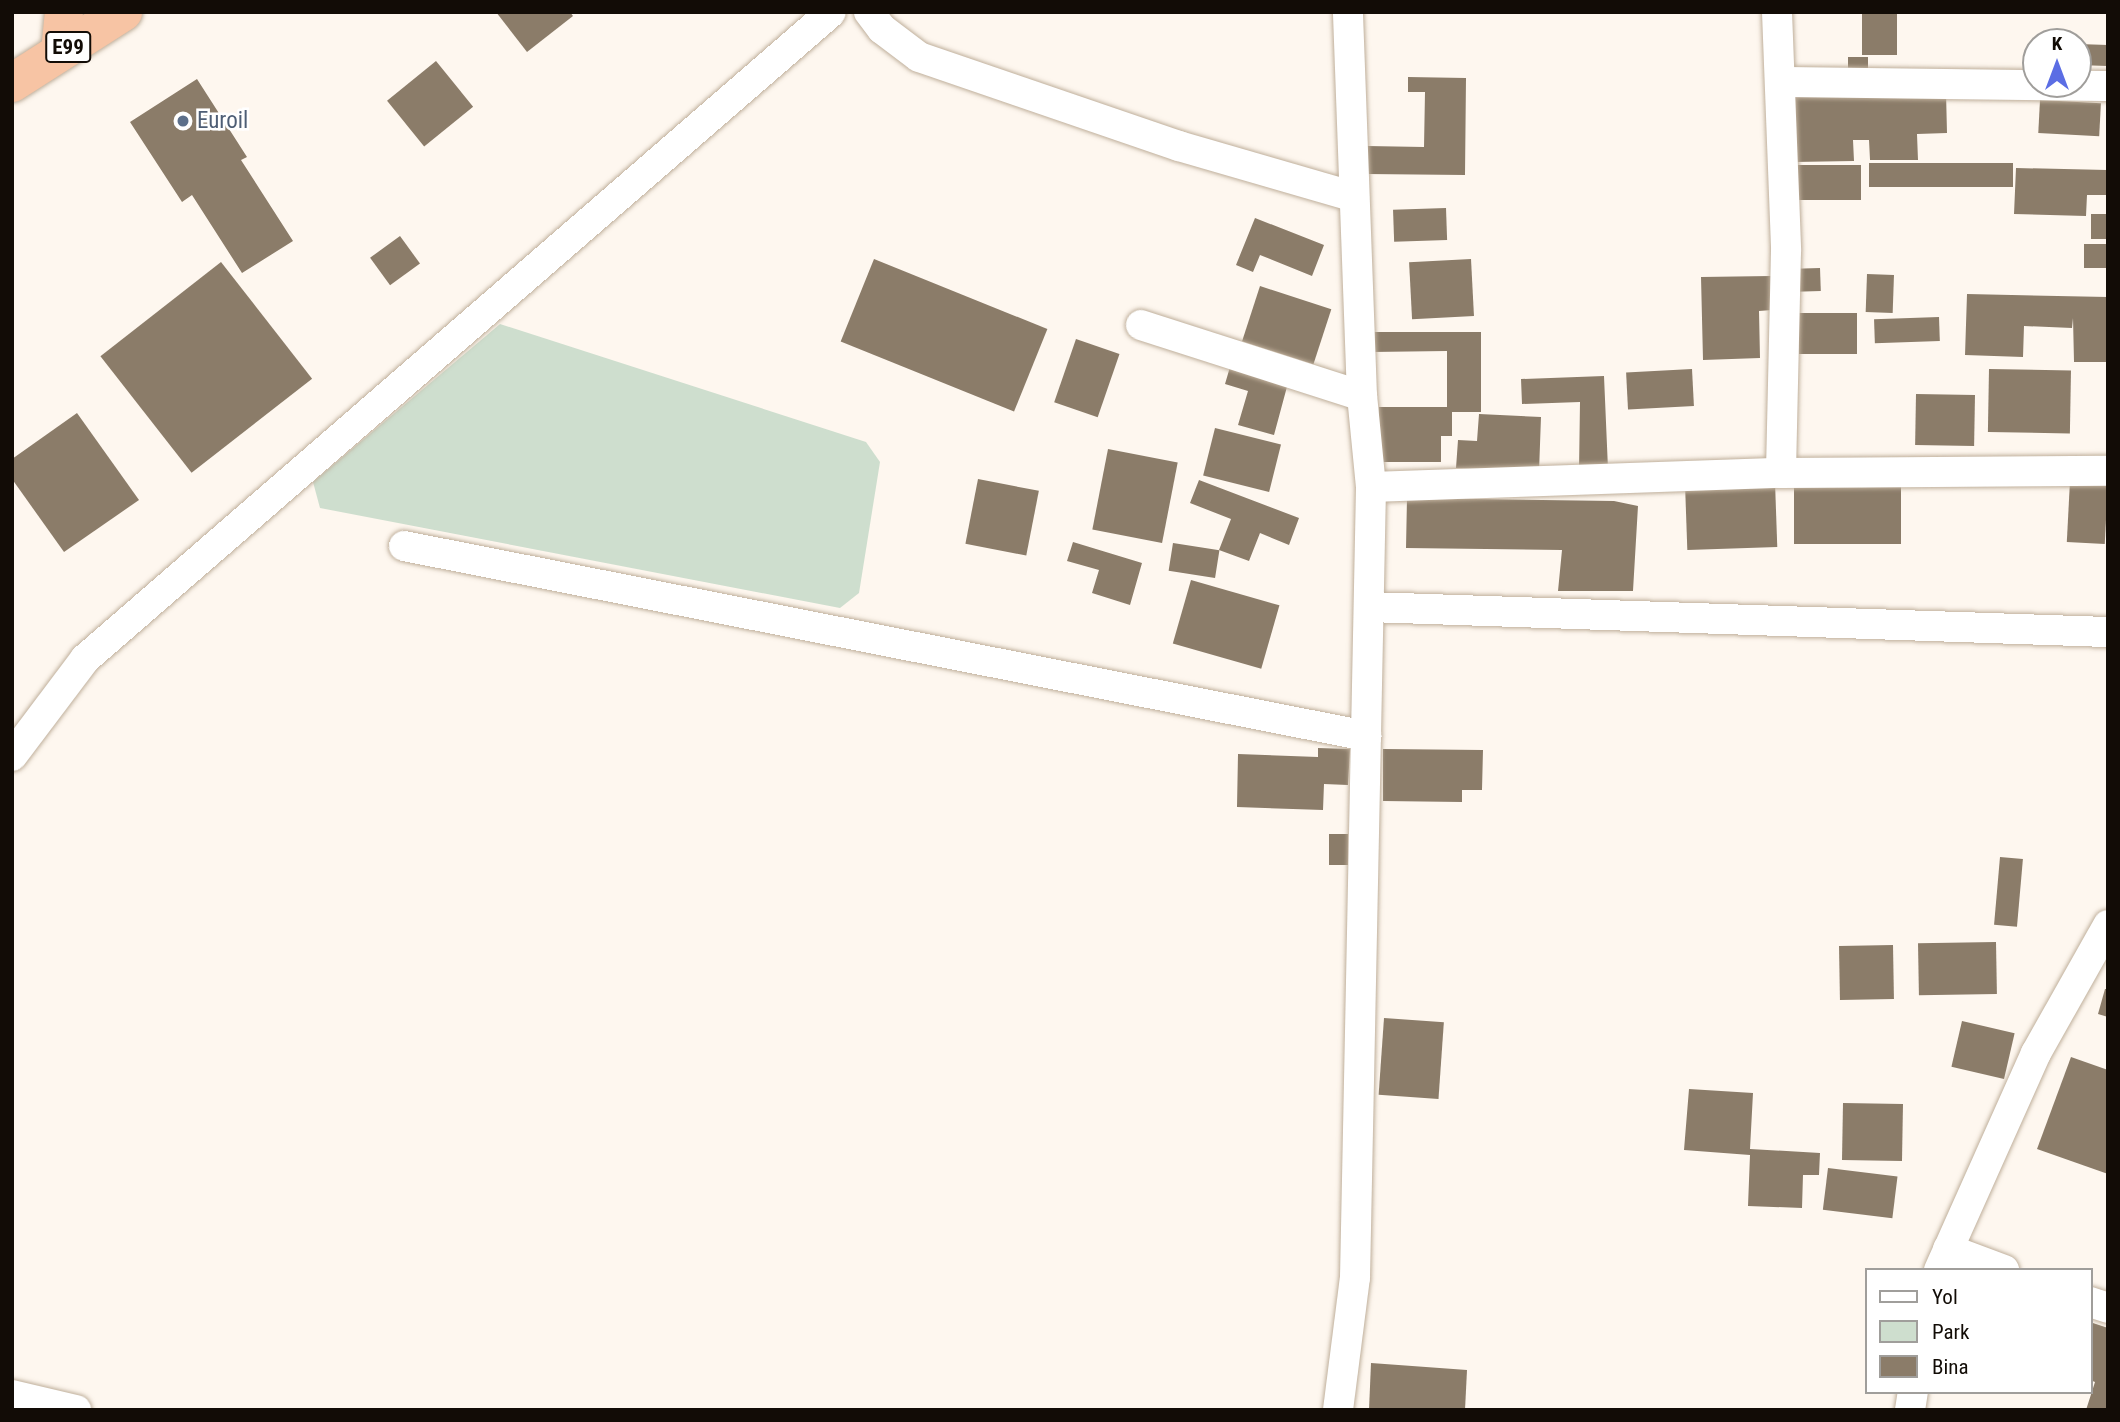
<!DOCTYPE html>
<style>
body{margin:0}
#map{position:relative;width:2120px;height:1422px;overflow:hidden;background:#fef7ef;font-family:"Roboto Condensed",sans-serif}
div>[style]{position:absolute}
.green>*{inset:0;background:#cedece}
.building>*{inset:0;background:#8b7c69;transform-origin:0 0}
.roads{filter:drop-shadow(0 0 2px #bfaf9b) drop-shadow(0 0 2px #bfaf9b)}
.minor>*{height:30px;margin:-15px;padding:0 15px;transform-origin:15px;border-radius:15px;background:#fff}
.trunk>*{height:38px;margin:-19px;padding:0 19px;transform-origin:19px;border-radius:19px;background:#f7c4a4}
.dots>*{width:19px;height:19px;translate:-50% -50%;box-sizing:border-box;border:4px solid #fff;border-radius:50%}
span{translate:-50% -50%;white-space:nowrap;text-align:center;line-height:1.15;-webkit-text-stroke:5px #fff;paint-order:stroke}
.shield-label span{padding:2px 5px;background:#fff;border:2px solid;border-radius:5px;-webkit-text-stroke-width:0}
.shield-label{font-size:21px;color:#120c06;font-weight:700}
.service-label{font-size:23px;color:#4e5e75}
.left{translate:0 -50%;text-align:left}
.frame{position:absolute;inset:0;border:14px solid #120c06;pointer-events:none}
.legend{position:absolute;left:1865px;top:1268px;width:228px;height:126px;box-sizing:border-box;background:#fff;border:2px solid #a09e9b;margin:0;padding:9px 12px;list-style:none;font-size:21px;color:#120c06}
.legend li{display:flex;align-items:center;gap:14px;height:35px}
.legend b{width:35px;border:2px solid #a09e9b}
.north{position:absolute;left:2022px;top:28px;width:70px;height:70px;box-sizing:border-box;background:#fff;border:2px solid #a09e9b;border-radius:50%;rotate:0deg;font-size:19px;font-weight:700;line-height:28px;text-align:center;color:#120c06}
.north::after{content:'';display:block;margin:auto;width:24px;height:32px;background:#5b6de4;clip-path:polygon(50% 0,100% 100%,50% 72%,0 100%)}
</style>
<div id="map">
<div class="green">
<i style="clip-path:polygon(500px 324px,866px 442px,880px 462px,859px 593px,840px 608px,320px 508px,313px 482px)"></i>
</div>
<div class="building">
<i style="clip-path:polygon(496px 12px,570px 12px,573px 16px,527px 52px)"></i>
<i style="left:1862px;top:12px;width:35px;height:43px"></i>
<i style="left:2078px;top:44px;width:30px;height:21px;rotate:2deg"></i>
<i style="left:1848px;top:57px;width:20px;height:16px"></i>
<i style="left:436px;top:61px;width:59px;height:63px;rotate:51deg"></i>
<i style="clip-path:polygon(1408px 77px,1466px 78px,1465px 175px,1367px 174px,1367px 146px,1424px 147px,1425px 92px,1408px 92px)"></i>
<i style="clip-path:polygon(197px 79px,247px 157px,241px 160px,293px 241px,242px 273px,192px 195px,182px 202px,130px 122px)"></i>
<i style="clip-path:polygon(1946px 92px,1947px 133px,1917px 134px,1918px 160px,1870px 160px,1869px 140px,1853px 140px,1854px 161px,1794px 162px,1793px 94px)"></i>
<i style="left:2040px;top:100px;width:61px;height:33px;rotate:3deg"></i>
<i style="left:2013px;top:163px;width:24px;height:144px;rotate:90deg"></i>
<i style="left:1794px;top:165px;width:67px;height:35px"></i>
<i style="clip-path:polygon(2016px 168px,2107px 170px,2107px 195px,2087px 195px,2086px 216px,2014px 214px)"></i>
<i style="left:1446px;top:208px;width:32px;height:53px;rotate:88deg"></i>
<i style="left:2091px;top:214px;width:17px;height:25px"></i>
<i style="clip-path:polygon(1255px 218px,1324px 245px,1312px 276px,1260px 255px,1253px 272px,1236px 265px)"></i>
<i style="left:400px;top:236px;width:34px;height:37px;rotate:54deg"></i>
<i style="left:2084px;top:244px;width:24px;height:24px"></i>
<i style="left:874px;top:259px;width:187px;height:89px;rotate:22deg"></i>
<i style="left:1471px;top:259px;width:57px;height:62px;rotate:87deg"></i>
<i style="left:221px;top:262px;width:148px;height:153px;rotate:52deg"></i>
<i style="left:1820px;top:268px;width:23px;height:25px;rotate:88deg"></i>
<i style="left:1867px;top:274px;width:27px;height:38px;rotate:2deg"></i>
<i style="clip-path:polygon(1771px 276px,1772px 310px,1759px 311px,1760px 358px,1703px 360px,1701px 277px)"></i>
<i style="left:1260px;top:286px;width:75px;height:58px;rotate:18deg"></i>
<i style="clip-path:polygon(1967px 294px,2108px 297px,2108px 362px,2074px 362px,2073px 318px,2072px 328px,2024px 326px,2023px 357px,1965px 355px)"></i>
<i style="left:1799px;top:313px;width:58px;height:41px"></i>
<i style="left:1939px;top:317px;width:24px;height:65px;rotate:88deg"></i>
<i style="clip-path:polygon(1371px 332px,1481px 332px,1481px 412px,1452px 412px,1452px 436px,1441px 436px,1441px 462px,1379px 462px,1379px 407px,1447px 407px,1447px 351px,1371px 352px)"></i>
<i style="left:1076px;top:339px;width:46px;height:67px;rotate:19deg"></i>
<i style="clip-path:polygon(1230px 367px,1288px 383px,1274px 435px,1238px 425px,1248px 391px,1225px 384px)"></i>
<i style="left:1692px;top:369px;width:37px;height:66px;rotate:87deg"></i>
<i style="left:1989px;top:369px;width:82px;height:63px;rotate:1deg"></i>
<i style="clip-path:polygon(1604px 376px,1608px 469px,1579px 471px,1580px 402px,1522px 404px,1521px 379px)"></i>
<i style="left:1916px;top:394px;width:59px;height:51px;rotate:1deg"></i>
<i style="clip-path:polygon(77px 413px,139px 500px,64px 552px,12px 479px,12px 459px)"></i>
<i style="clip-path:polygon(1479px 414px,1541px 417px,1539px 472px,1456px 468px,1458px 440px,1477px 441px)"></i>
<i style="left:1215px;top:428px;width:68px;height:49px;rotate:14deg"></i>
<i style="left:1108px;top:449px;width:71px;height:82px;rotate:11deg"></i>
<i style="left:978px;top:479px;width:62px;height:66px;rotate:11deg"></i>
<i style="clip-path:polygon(1199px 480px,1299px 518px,1289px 545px,1260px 533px,1249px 561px,1219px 550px,1231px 519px,1190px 503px)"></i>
<i style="left:2070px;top:481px;width:38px;height:61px;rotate:3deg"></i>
<i style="left:1775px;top:482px;width:65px;height:90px;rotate:88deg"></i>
<i style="left:1901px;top:487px;width:57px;height:107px;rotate:90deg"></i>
<i style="clip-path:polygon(1407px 498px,1614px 501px,1638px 506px,1633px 591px,1558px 591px,1562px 550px,1406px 548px)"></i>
<i style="clip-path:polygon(1073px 542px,1142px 563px,1130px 605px,1092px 593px,1099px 570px,1067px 561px)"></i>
<i style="left:1173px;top:543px;width:47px;height:28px;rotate:9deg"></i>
<i style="left:1191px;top:580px;width:92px;height:66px;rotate:16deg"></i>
<i style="clip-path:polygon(1318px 748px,1350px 749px,1348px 785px,1324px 784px,1323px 810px,1237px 807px,1238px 754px,1318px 757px)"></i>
<i style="clip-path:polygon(1383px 749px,1483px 750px,1482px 790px,1462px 790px,1462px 802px,1383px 801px)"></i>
<i style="left:1329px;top:834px;width:19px;height:31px"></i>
<i style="left:2000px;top:857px;width:23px;height:68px;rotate:5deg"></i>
<i style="left:1996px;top:942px;width:52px;height:78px;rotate:89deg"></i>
<i style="left:1893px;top:945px;width:54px;height:54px;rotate:89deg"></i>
<i style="clip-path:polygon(2105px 989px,2108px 989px,2108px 1017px,2098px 1014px)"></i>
<i style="left:1384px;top:1018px;width:60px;height:77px;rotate:4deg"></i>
<i style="left:1962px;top:1021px;width:54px;height:47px;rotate:13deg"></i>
<i style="clip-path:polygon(2071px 1057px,2108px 1070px,2108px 1174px,2037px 1149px)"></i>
<i style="clip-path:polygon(1689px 1089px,1753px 1093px,1750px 1149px,1820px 1153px,1819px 1175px,1803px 1175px,1802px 1208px,1748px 1206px,1750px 1155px,1684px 1150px)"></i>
<i style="left:1843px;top:1103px;width:60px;height:57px;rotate:1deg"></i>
<i style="left:1828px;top:1168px;width:70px;height:42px;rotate:7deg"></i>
<i style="clip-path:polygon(2090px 1322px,2108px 1328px,2108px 1410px,2086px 1410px,2095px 1382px,2090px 1380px)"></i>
<i style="clip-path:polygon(1371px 1363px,1467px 1370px,1465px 1410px,1369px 1410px)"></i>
</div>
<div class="roads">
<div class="minor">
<i style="left:869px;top:12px;width:21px;rotate:53deg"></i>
<i style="left:882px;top:29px;width:46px;rotate:37.1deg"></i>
<i style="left:919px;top:57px;width:275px;rotate:18.9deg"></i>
<i style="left:1179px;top:146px;width:182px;rotate:16.2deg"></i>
<i style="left:1777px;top:12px;width:239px;rotate:87.8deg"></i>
<i style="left:1786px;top:251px;width:222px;rotate:91.3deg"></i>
<i style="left:1782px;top:82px;width:326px;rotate:0.7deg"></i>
<i style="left:1141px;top:325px;width:232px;rotate:17.8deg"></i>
<i style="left:1371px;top:487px;width:410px;rotate:-2deg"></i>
<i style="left:1781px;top:473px;width:327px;rotate:-0.4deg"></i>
<i style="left:404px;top:546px;width:981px;rotate:11.17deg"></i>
<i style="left:1369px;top:607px;width:739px;rotate:1.94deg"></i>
<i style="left:12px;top:756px;width:121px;rotate:-53deg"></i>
<i style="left:85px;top:659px;width:987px;rotate:-40.93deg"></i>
<i style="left:1948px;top:1249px;width:60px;rotate:20.6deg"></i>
<i style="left:1939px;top:1270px;width:238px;rotate:-65.9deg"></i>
<i style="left:2036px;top:1053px;width:147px;rotate:-60.6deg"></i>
<i style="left:2090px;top:1302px;width:19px;rotate:18deg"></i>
<i style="left:12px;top:1395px;width:66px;rotate:13.2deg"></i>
<i style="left:1338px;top:1410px;width:133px;rotate:-82.7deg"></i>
<i style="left:1355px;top:1278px;width:791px;rotate:-88.84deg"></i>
<i style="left:1371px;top:487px;width:91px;rotate:-95.6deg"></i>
<i style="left:1362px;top:396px;width:384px;rotate:-92.1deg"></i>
<i style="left:1910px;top:1410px;width:18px;rotate:-81deg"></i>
</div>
<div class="trunk">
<i style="left:60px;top:52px;width:40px;rotate:-84.3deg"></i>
<i style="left:12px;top:83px;width:132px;rotate:-32.6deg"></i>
</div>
</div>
<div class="dots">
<i style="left:183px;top:121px;background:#5c6f8a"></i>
</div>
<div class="shield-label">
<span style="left:68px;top:47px">E99</span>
</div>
<div class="service-label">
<span class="left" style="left:197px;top:121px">Euroil</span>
</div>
<div class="frame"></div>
<ul class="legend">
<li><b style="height:9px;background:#fff"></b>Yol</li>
<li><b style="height:19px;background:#cedece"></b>Park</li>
<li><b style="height:19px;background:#8b7c69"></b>Bina</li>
</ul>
<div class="north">K</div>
</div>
